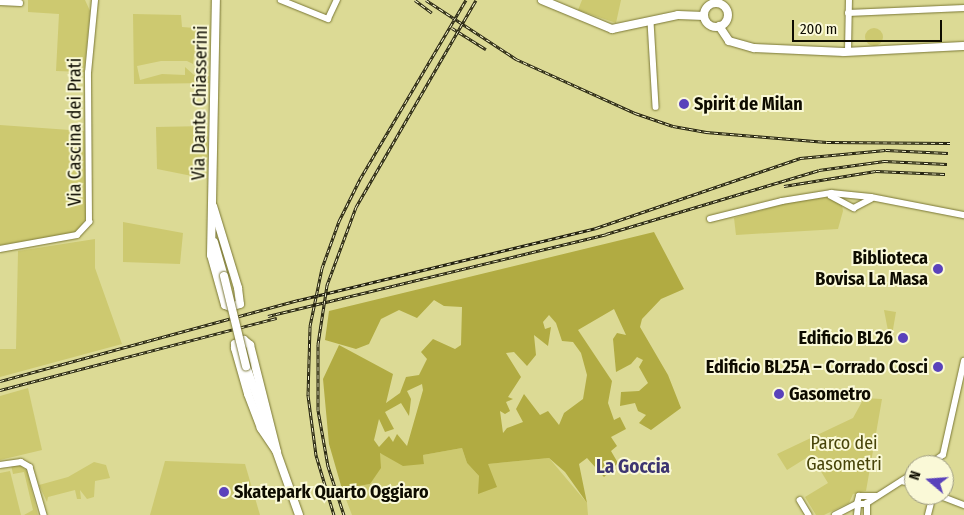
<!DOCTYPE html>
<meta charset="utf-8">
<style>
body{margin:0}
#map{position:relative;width:964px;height:515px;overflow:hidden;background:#dcda95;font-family:"Fira Sans Condensed",sans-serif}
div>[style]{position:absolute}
.green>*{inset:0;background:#cdc970}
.round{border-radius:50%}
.forest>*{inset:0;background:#b1ab42}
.roads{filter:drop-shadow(0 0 1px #7a7735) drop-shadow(0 0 1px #7a7735)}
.street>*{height:5.5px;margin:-2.75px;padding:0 2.75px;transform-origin:2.75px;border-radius:2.75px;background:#fff}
.secondary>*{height:8px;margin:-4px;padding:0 4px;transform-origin:4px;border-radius:4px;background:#fff}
.secondary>.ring{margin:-4px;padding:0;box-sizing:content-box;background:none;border:8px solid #fff;border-radius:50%}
.rail>*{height:3px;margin-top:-1.5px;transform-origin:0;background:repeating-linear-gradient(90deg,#faf9d7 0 4px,#23210f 0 8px);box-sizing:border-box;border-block:1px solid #23210f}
.bridges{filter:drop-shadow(0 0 1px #7a7735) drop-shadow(0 0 1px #7a7735)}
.secondary-bridge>*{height:8px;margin:-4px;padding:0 4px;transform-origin:4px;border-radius:4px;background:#fff}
.dots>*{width:14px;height:14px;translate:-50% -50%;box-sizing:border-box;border:2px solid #faf9d7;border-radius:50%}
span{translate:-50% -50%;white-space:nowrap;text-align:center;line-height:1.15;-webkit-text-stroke:4px #faf9d7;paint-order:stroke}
.street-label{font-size:18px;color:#0e0c00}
.poi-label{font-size:18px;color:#0e0c00;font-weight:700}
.left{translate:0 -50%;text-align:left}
.right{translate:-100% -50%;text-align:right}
.park-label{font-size:18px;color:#474409}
.neighbourhood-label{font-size:19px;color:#3d3571;font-weight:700}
.north{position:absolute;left:904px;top:455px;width:50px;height:50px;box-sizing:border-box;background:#faf9d7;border:1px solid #9c9a81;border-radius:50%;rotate:288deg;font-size:14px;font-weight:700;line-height:20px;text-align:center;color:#0e0c00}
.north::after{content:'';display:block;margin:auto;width:18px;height:22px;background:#5a42bb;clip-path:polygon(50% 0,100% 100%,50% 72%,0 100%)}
.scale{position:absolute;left:792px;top:20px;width:150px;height:22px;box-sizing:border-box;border:2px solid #0e0c00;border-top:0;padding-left:6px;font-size:15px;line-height:18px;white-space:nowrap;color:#0e0c00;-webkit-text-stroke:4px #faf9d7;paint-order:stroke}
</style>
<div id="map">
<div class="green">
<i style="clip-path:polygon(28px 0,85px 0,90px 11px,84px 72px,56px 71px,59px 14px,28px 12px)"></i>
<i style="clip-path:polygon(582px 0,621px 0,616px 23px,578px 10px)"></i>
<i style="clip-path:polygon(133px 14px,181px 15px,182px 27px,195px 28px,199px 31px,199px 54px,194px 54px,193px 64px,187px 61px,161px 61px,137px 66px,140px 80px,162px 74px,185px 75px,185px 67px,194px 75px,209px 76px,209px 83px,134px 84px)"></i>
<i class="round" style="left:865px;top:28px;width:18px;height:18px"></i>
<i style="clip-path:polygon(0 125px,84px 131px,87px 217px,77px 232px,0 245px)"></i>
<i style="clip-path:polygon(208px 126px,207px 179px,157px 169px,156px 127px)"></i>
<i style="clip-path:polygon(827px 197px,842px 205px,843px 211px,838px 229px,736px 235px,734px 218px,790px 202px)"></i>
<i style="clip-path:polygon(123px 222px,183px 233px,180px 264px,123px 262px)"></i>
<i style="clip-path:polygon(95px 239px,95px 268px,122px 344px,0 377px,0 349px,16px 349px,18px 251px)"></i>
<i style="clip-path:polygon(884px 310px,896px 312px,891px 341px,890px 341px)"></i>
<i style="clip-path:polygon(28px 388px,42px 450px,0 460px,0 396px)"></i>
<i style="clip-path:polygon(864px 398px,882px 399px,866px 491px,853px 494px,849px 503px,824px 515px,816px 515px,805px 497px,828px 483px,811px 455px,787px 470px,777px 454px,853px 418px)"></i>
<i style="clip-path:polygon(462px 448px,467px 463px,479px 476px,487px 464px,549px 458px,587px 503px,588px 515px,352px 515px,342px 489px,370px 484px,379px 453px,424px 464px,423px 455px)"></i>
<i style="clip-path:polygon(165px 461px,245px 464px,260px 515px,150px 515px)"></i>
<i style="clip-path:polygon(94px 462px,106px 465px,110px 478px,95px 481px,94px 497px,87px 499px,80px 490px,81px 499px,77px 499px,75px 490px,48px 497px,47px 502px,39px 485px,68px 477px)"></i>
<i style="clip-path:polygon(11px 465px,20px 465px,27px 471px,38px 515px,24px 515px,33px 510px,24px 472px,13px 474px)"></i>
<i style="clip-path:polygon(10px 471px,21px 515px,0 515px,0 473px)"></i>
</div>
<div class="forest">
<i style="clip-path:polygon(evenodd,654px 232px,684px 289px,661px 299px,642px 319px,640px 327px,668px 375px,681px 408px,651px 430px,639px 423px,646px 415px,638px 411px,635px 403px,620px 406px,621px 392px,639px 391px,648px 383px,639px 367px,643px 360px,637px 357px,631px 364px,616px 372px,613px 339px,617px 333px,626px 335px,614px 309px,578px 330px,612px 381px,608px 403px,614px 420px,620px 417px,626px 429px,611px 437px,617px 446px,611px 451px,618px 463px,604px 477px,587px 458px,579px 464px,587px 503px,565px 472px,549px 458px,488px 464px,497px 487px,478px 494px,479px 476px,467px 463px,462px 448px,423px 455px,424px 464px,403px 466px,380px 453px,381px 468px,370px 484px,342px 489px,329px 444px,323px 379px,339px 345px,393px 374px,386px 403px,400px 393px,406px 377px,419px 375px,427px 359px,421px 352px,433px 339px,455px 349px,461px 345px,462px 307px,444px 306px,434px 300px,417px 318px,399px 310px,381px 319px,369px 344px,356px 349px,325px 340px,329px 311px,654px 232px,549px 315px,556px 323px,562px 341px,573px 342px,581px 353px,587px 375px,583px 399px,564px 413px,559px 425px,548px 411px,540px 415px,524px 394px,516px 409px,523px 422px,507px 428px,503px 433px,500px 411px,505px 414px,510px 411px,506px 402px,513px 399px,508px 397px,521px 377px,506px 353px,514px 352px,527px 366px,536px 355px,534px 335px,548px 346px,551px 327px,545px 329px,543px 322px,549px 315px,654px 232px,422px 384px,423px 390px,407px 446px,397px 434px,393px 442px,389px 436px,379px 447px,374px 440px,379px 419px,385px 432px,394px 429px,385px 412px,401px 403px,409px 416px,411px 399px,407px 391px,422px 384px)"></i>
</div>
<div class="roads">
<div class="street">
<i style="left:281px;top:0;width:51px;rotate:22deg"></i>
<i style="left:328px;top:19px;width:21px;rotate:-65deg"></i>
<i style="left:0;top:2px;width:20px;rotate:3deg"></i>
<i style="left:848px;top:13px;width:116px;rotate:-2.5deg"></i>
<i style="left:651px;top:22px;width:85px;rotate:86.6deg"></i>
<i style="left:848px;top:51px;width:51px;rotate:-88.9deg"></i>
<i style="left:831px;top:196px;width:26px;rotate:28deg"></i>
<i style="left:854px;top:208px;width:19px;rotate:-28deg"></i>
<i style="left:710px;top:219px;width:74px;rotate:-14deg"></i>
<i style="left:782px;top:201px;width:50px;rotate:-9.3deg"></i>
<i style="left:831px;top:193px;width:40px;rotate:5.7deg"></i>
<i style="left:871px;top:197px;width:95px;rotate:11deg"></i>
<i style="left:0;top:249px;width:78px;rotate:-10.3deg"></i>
<i style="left:77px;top:235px;width:18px;rotate:-47deg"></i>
<i style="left:89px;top:222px;width:149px;rotate:-90.4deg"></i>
<i style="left:88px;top:73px;width:73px;rotate:-84.5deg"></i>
<i style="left:0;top:465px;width:21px;rotate:-8deg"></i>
<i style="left:21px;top:462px;width:10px;rotate:29deg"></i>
<i style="left:30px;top:467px;width:50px;rotate:73.7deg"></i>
<i style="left:929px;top:465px;width:17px;rotate:-36deg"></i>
<i style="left:943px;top:455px;width:96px;rotate:-77.4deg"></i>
<i style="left:902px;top:481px;width:12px;rotate:14deg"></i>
<i style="left:938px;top:495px;width:28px;rotate:21deg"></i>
<i style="left:800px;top:500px;width:17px;rotate:59deg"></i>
<i style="left:857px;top:504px;width:8px;rotate:-76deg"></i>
<i style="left:859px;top:496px;width:17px"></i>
<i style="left:835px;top:515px;width:25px;rotate:-27deg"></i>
<i style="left:857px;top:504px;width:9px"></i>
<i style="left:857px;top:515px;width:10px;rotate:-84deg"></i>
<i style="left:867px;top:515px;width:12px;rotate:-90deg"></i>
<i style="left:867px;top:503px;width:56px;rotate:-32.6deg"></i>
<i style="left:928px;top:515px;width:21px;rotate:-76deg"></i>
</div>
<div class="secondary">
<i style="left:542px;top:0;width:76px;rotate:22.5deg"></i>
<i style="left:612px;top:29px;width:67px;rotate:-12deg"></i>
<i style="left:678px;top:15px;width:26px;rotate:2deg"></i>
<i class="ring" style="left:704px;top:3px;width:16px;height:16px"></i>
<i style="left:719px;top:26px;width:18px;rotate:56deg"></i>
<i style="left:729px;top:41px;width:26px;rotate:16deg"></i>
<i style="left:754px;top:48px;width:90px;rotate:2.5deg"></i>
<i style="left:844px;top:52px;width:120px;rotate:-2.9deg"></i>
<i style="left:213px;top:206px;width:86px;rotate:73deg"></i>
<i style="left:238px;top:288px;width:16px;rotate:83deg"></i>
<i style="left:240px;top:304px;width:10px;rotate:163deg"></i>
<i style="left:230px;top:307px;width:5px;rotate:-158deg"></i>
<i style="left:225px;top:305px;width:52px;rotate:-105.6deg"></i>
<i style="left:211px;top:255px;width:255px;rotate:-88.9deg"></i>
<i style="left:214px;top:242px;width:35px;rotate:74deg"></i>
<i style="left:244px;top:340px;width:8px;rotate:40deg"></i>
<i style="left:250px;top:345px;width:110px;rotate:75.8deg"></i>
<i style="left:277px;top:452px;width:29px;rotate:-124deg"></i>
<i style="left:261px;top:428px;width:36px;rotate:-111deg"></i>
<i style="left:248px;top:394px;width:48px;rotate:-105.8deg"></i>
<i style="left:235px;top:348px;width:4px;rotate:-90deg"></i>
<i style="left:235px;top:344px;width:10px;rotate:-24deg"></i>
<i style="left:246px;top:366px;width:158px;rotate:70.4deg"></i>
</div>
</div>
<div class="rail">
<i style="left:415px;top:0;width:21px;rotate:37deg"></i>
<i style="left:426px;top:0;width:108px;rotate:33.2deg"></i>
<i style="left:516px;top:59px;width:131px;rotate:24.4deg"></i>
<i style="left:635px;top:113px;width:40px;rotate:18.9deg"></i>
<i style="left:673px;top:126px;width:34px;rotate:10deg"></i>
<i style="left:706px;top:132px;width:121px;rotate:4.7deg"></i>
<i style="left:827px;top:142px;width:123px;rotate:0.5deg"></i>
<i style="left:452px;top:28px;width:40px;rotate:32deg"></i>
<i style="left:784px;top:186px;width:93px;rotate:-9.3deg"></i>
<i style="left:876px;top:171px;width:69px;rotate:2.5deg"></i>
<i style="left:268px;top:316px;width:348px;rotate:-13.6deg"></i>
<i style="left:606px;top:234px;width:222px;rotate:-16.7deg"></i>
<i style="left:819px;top:170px;width:66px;rotate:-7.9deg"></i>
<i style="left:884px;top:161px;width:63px;rotate:2.7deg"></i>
<i style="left:0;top:381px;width:310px;rotate:-15.2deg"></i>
<i style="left:299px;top:300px;width:306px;rotate:-13.6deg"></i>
<i style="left:596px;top:228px;width:216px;rotate:-18.9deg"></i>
<i style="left:800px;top:158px;width:86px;rotate:-5.3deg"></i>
<i style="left:886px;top:150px;width:62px;rotate:2.8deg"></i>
<i style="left:0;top:390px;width:286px;rotate:-14.6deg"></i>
<i style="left:334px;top:515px;width:63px;rotate:-106.7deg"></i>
<i style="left:316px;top:455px;width:61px;rotate:-97.6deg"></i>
<i style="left:308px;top:395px;width:69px;rotate:-88.3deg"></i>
<i style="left:310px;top:326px;width:59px;rotate:-78.3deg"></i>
<i style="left:322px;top:268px;width:50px;rotate:-70.1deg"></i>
<i style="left:339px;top:221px;width:47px;rotate:-63.4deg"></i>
<i style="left:360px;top:179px;width:208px;rotate:-59.4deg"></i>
<i style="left:344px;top:515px;width:52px;rotate:-108.1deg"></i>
<i style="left:328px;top:466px;width:57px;rotate:-100.1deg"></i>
<i style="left:318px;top:410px;width:66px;rotate:-90deg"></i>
<i style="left:318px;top:344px;width:60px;rotate:-81.3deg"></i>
<i style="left:327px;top:285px;width:83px;rotate:-69.6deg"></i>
<i style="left:356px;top:207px;width:239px;rotate:-59.9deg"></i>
</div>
<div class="bridges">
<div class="secondary-bridge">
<i style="left:224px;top:276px;width:93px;rotate:76.3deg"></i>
</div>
</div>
<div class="dots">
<i style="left:684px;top:104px;background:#5a42bb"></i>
<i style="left:938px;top:269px;background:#5a42bb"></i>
<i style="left:903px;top:338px;background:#5a42bb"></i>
<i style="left:938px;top:367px;background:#5a42bb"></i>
<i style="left:779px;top:394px;background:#5a42bb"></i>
<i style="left:224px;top:492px;background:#5a42bb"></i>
</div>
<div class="street-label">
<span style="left:200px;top:103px;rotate:-89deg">Via Dante Chiasserini</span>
<span style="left:75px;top:132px;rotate:-90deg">Via Cascina dei Prati</span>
</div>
<div class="poi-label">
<span class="left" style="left:694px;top:104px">Spirit de Milan</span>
<span class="right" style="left:928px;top:269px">Biblioteca<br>Bovisa La Masa</span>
<span class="right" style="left:893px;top:338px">Edificio BL26</span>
<span class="right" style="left:928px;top:367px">Edificio BL25A – Corrado Cosci</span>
<span class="left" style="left:789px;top:394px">Gasometro</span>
<span class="left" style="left:234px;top:492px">Skatepark Quarto Oggiaro</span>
</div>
<div class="park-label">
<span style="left:844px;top:454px">Parco dei<br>Gasometri</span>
</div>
<div class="neighbourhood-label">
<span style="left:633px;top:467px">La Goccia</span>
</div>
<div class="north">N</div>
<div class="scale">200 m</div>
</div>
